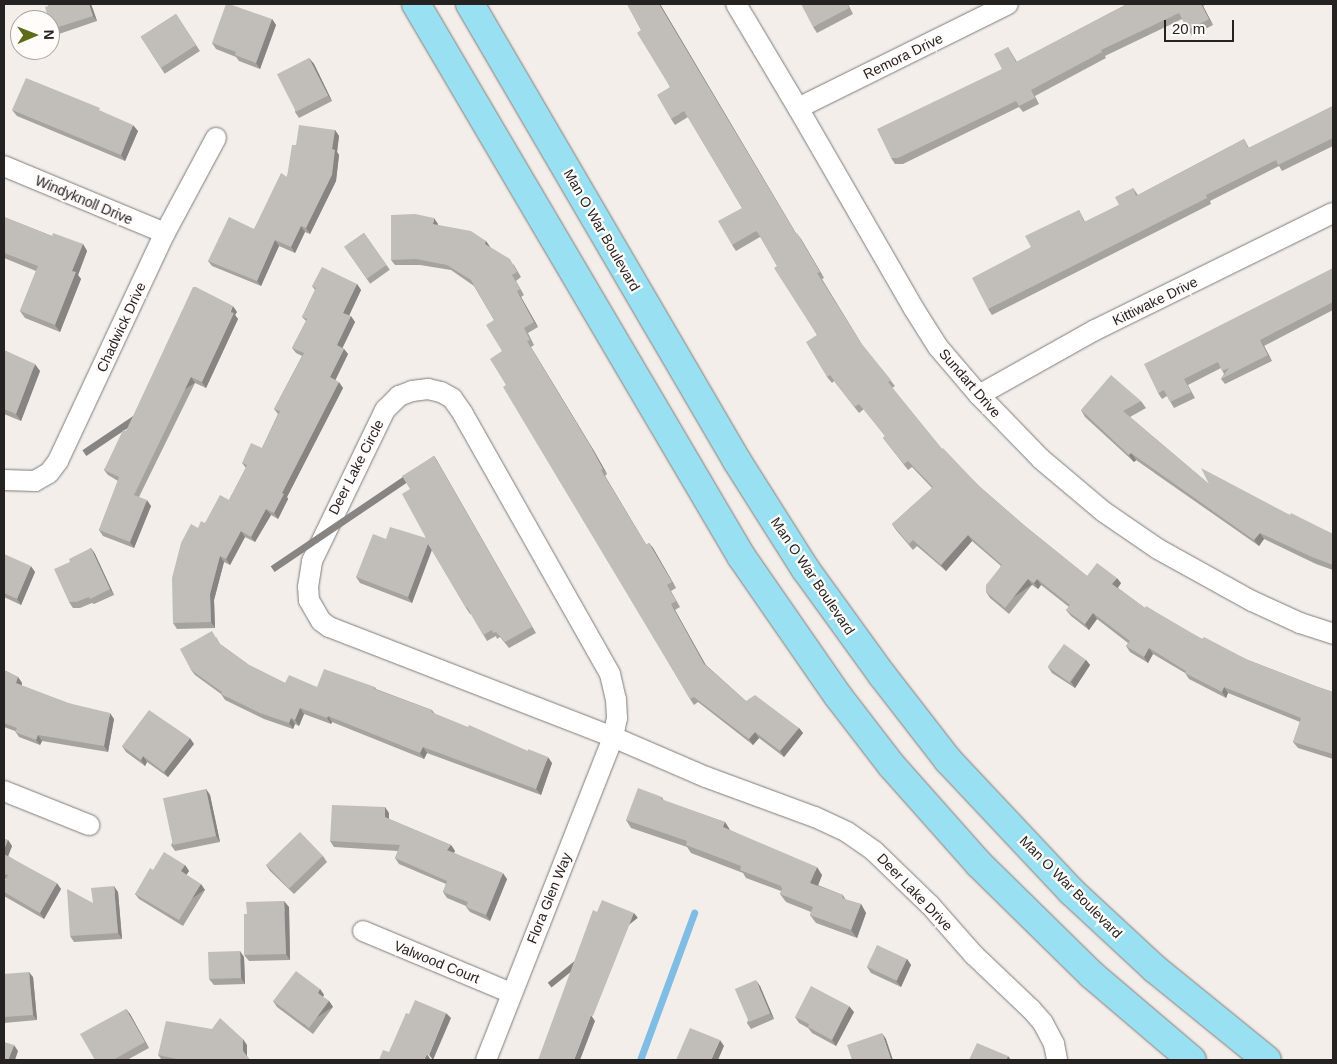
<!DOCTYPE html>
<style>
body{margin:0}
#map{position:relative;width:1337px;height:1064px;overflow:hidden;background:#f3eeea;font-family:Arial,sans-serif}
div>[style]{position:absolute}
.stream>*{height:7px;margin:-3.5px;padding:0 3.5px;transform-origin:3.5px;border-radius:3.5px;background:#7fbde5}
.roads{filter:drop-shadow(0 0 1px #7f7b78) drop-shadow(0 0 1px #7f7b78)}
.street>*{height:20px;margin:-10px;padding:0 10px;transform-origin:10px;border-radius:10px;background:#fff}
.primary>*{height:28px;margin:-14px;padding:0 14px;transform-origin:14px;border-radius:14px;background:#98e0f2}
.wall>*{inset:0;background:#a6a39f;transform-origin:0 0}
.shaded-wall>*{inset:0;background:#878482;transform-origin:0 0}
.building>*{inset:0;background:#c1bdb9;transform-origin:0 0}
span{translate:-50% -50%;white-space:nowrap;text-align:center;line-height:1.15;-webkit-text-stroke:4.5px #fffcfa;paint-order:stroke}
.street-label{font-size:14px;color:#242321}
.frame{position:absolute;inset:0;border:5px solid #242321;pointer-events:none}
.north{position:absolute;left:10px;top:10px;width:50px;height:50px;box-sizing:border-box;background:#fffcfa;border:1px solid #a7a5a3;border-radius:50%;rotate:89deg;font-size:14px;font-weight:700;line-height:20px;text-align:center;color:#242321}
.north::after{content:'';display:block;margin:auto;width:18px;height:22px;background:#5c6c18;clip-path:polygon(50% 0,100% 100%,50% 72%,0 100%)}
.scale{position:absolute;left:1164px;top:20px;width:70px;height:22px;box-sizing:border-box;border:2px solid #242321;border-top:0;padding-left:6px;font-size:15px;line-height:18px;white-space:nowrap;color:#242321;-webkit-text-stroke:4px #fffcfa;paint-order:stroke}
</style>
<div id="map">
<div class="stream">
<i style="left:640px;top:1060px;width:157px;rotate:-69.8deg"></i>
</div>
<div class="roads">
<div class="street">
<i style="left:736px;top:4px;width:121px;rotate:59.2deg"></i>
<i style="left:798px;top:108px;width:232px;rotate:60deg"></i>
<i style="left:914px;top:309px;width:45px;rotate:57.7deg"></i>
<i style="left:938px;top:347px;width:63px;rotate:49.5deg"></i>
<i style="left:979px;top:395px;width:89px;rotate:45.9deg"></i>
<i style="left:1041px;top:459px;width:82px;rotate:40.1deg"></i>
<i style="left:1104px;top:512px;width:65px;rotate:34.4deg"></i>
<i style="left:1158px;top:549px;width:107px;rotate:29deg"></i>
<i style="left:1252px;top:601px;width:53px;rotate:24.6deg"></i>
<i style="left:1300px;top:623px;width:35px;rotate:18deg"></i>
<i style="left:798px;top:108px;width:234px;rotate:-26.3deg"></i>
<i style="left:4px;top:166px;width:174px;rotate:22.6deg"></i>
<i style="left:428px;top:389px;width:13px;rotate:13deg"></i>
<i style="left:441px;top:392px;width:13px;rotate:29deg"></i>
<i style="left:452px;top:398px;width:19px;rotate:55deg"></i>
<i style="left:463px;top:414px;width:299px;rotate:60.5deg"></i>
<i style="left:610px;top:674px;width:26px;rotate:77deg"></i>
<i style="left:616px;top:699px;width:19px;rotate:87deg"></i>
<i style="left:617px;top:718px;width:19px;rotate:102deg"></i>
<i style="left:613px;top:737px;width:305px;rotate:-158.8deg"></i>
<i style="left:329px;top:627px;width:10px;rotate:-143deg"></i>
<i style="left:321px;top:621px;width:24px;rotate:-120deg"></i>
<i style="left:309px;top:600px;width:13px;rotate:-94deg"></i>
<i style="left:308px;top:587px;width:26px;rotate:-81deg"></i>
<i style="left:312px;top:561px;width:168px;rotate:-64.2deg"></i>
<i style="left:385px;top:410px;width:20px;rotate:-45deg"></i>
<i style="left:399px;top:396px;width:14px;rotate:-21deg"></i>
<i style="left:412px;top:391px;width:16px;rotate:-7deg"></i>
<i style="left:979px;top:395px;width:133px;rotate:-29.3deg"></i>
<i style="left:1095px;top:330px;width:265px;rotate:-26.2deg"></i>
<i style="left:4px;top:480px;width:31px;rotate:2deg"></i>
<i style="left:35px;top:481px;width:16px;rotate:-30deg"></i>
<i style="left:49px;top:473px;width:15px;rotate:-53deg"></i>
<i style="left:58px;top:461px;width:252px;rotate:-64.9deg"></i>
<i style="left:165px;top:233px;width:108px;rotate:-61.8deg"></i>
<i style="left:4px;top:791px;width:92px;rotate:21.8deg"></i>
<i style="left:363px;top:931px;width:160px;rotate:22.7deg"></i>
<i style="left:486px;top:1060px;width:347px;rotate:-68.5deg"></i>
<i style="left:613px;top:737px;width:101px;rotate:23.3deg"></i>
<i style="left:706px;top:777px;width:116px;rotate:20.2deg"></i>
<i style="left:815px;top:817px;width:35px;rotate:25deg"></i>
<i style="left:847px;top:832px;width:33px;rotate:35deg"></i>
<i style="left:874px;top:851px;width:78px;rotate:44deg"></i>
<i style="left:930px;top:905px;width:67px;rotate:48.7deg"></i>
<i style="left:974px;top:955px;width:79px;rotate:43.5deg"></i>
<i style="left:1031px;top:1009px;width:18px;rotate:49deg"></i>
<i style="left:1043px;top:1023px;width:24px;rotate:62deg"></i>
<i style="left:1054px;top:1044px;width:16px;rotate:79deg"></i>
</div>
<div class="primary">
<i style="left:416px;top:4px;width:641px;rotate:59.51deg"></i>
<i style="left:741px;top:556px;width:170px;rotate:55.3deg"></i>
<i style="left:838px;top:696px;width:88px;rotate:52.4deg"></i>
<i style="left:892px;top:766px;width:131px;rotate:48.4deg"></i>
<i style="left:979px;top:864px;width:158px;rotate:44.5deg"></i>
<i style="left:1092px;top:975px;width:131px;rotate:40.4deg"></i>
<i style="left:470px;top:4px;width:529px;rotate:59.7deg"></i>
<i style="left:737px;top:461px;width:129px;rotate:57.7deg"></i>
<i style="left:806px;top:570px;width:130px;rotate:54.1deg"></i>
<i style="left:882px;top:675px;width:108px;rotate:52.2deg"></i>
<i style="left:948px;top:760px;width:180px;rotate:46.8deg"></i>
<i style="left:1071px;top:891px;width:115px;rotate:42.9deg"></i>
<i style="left:1155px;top:969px;width:144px;rotate:39.1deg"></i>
</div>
</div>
<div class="wall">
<i style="clip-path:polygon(48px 4px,91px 4px,97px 21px,56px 35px,52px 29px)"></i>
<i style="clip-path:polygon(627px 4px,660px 4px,796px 234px,801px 239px,824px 278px,822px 279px,863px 346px,895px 386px,892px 388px,942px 449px,979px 486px,1025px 526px,1087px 576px,1121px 583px,1118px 588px,1145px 608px,1202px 639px,1248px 660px,1318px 687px,1333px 692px,1333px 759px,1298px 748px,1293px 742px,1300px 722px,1228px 693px,1226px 698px,1189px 679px,1185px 673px,1153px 654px,1148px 663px,1130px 652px,1126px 646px,1128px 643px,1097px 619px,1089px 630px,1071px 616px,1066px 610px,1069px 607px,1041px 585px,1038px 589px,1032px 585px,1009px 614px,990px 598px,986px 592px,1001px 566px,972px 541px,946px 571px,917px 546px,913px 550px,896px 530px,892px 524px,932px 488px,912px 467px,908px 470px,883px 438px,885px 436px,864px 409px,859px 413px,834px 381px,832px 383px,827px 377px,817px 335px,761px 238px,760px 237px,736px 251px,732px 245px,742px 208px,688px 117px,675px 125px,671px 119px,670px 87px,641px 30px)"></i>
<i style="clip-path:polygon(848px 4px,853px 14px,817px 33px,813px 27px)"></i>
<i style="clip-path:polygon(1127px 4px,1207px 4px,1203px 6px,1213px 25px,1192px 36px,1182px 19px,1105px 56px,1106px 58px,1035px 96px,1039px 104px,1023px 112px,1019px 107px,903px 164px,895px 164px,891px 158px,1002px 69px,1008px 47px,1017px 62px)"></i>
<i style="left:176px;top:14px;width:44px;height:42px;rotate:57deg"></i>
<i style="clip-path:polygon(272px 19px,276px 25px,260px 69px,239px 61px,236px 57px,216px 49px,212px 43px)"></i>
<i style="clip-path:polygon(309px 58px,314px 64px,332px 101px,299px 118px,295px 112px)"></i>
<i style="clip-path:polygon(1333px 106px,1333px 146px,1282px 171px,1279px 166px,1210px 201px,1211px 204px,992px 315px,988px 309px,1031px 247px,1079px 210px,1085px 222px,1119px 205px,1133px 188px,1138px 195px,1244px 139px,1249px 148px)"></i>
<i style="clip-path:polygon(12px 110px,138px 131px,125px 161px,17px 116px)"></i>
<i style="clip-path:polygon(335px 130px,339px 136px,337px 152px,339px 155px,336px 181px,310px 234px,305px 232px,295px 253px,279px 246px,261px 286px,212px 266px,208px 261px,254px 229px,287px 177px,296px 145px)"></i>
<i style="clip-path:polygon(4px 217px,52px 236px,83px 244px,87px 251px,78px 275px,81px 279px,60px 332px,25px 318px,20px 311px,36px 271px,4px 258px)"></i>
<i style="clip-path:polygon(438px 224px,438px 225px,486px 241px,490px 247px,514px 265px,521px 277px,516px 281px,524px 295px,521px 297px,538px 327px,528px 333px,534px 345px,531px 347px,594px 451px,607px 474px,605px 476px,646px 545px,649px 543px,653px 548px,676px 588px,671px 591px,680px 607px,675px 610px,706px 665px,746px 701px,799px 728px,803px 733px,784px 757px,759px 738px,753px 745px,698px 702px,694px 705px,690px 699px,506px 385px,502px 351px,494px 320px,474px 286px,451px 270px,420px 265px,395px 265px,391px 260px)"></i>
<i style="left:364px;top:233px;width:45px;height:24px;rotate:55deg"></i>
<i style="clip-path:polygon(1333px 268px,1333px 310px,1264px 346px,1272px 361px,1225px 384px,1221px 379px,1224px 374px,1221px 368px,1188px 385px,1195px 398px,1174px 408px,1167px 396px,1162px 399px,1158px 393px)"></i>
<i style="clip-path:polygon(357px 284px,361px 290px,349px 315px,355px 322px,342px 348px,344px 349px,348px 354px,335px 380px,343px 388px,287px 497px,288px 499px,278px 519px,271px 515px,255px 542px,245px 537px,230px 565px,224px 562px,214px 600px,215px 628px,177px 629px,173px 623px,198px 528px,205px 523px,229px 500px,246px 468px,242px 463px,262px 448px,278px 414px,274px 409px,302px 356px,296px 353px,292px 348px,306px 321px,302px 317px,315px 290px,312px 286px)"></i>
<i style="clip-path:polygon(237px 312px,235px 315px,238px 319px,206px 388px,195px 383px,139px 497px,151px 506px,134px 548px,103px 536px,99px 530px,118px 481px,108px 475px,104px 470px,126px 431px)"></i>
<i style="clip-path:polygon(4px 350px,40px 371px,21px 421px,4px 414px)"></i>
<i style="clip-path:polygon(1141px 401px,1146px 408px,1130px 417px,1209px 484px,1290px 515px,1333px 534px,1333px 570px,1316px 564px,1264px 539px,1259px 546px,1136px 460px,1134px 462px,1085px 417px,1081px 410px)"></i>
<i style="clip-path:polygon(438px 462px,536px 633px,509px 648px,500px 637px,497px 639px,496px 636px,487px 641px,471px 614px,470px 614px,466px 608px,432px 550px,412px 603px,360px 583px,356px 577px,386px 539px,426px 538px,410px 489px)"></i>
<i style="clip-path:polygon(91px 548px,95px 554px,114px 595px,94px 604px,92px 603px,80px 608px,73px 608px,69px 602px,70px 562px)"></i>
<i style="clip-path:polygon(4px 554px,35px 572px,21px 605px,4px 597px)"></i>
<i style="clip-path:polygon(216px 637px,220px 644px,249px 665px,285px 683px,317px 687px,375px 687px,376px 689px,432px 710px,435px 714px,552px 763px,541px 795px,427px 753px,424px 759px,332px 722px,331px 724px,304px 714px,299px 726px,295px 724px,293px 729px,264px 719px,225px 700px,221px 694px,195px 675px,191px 670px)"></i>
<i style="clip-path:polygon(1086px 660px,1090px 665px,1075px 688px,1052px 673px,1048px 667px)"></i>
<i style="clip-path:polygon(4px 670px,18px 677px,22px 683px,22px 686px,68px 703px,114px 719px,108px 752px,42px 741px,40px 745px,19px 737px,15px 731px,4px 727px)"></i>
<i style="clip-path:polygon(194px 744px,168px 777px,147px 762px,145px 766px,126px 752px,122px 746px)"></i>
<i style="clip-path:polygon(206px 789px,210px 795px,220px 842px,175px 851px,171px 845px)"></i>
<i style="clip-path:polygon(662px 797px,664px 801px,725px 822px,730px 830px,822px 875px,818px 885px,843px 895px,846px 900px,861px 904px,866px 913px,857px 938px,816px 923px,810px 915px,811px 912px,786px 902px,780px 894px,781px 891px,746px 878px,743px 873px,691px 853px,687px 847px,631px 828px,626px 820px)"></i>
<i style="clip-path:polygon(389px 813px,389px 819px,451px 845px,455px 851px,454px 853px,507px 879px,490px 921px,470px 912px,466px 907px,466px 906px,447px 898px,443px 892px,446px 884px,399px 864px,395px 858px,398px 851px,334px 847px,330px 841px)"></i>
<i style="clip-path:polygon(4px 839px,8px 840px,12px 846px,8px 856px,61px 889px,44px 919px,4px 896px,4px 883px,6px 879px,4px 878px)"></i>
<i style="clip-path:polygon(323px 856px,327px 862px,294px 894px,270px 871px,266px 865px)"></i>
<i style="clip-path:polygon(185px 865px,189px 871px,186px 875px,205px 890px,183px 926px,139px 899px,135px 894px,153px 870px)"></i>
<i style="clip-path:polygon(118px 892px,122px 939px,74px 942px,70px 936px,93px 903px)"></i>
<i style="clip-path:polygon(289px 907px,290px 960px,249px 961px,244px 955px)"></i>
<i style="clip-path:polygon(244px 957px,245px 984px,214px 985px,209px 979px)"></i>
<i style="clip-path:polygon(907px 959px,911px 965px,901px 987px,871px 973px,867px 967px)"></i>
<i style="clip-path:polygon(4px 974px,33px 977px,37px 1020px,4px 1023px)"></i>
<i style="clip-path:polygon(760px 986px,774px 1019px,751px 1029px,747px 1023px)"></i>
<i style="clip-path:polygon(320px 989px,324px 995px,323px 997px,329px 1001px,333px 1007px,313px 1034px,277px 1007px,273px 1001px)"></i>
<i style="clip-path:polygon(126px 1009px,130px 1014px,149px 1048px,127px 1060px,95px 1060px)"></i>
<i style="clip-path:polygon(854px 1012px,836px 1046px,812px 1033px,808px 1028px,799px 1023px,795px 1017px)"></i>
<i style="clip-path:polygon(247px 1045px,247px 1056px,250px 1060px,162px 1060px,158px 1055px)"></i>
</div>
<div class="shaded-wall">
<i style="clip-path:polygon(89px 4px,91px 4px,97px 21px,93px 16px)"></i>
<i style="clip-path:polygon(659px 4px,660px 4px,800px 240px,796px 234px)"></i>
<i style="clip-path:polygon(1201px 4px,1203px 6px,1213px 25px,1209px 19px)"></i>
<i style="clip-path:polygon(272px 19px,276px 25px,260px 69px,256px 63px)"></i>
<i style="clip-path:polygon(309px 58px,314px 64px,332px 101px,328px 95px)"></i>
<i style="clip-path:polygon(133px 125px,138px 131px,125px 161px,121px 155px)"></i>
<i style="clip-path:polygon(335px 130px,339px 136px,337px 152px,339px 155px,336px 181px,310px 234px,306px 228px,332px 149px)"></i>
<i style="clip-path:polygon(434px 218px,438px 224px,437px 229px,433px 224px)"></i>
<i style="clip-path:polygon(301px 226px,305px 232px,295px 253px,291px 247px)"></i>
<i style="clip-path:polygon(797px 233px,801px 239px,824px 278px,820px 272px)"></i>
<i style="clip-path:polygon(275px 240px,279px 246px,261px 286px,257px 281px)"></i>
<i style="clip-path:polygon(486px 241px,490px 247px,489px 250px,485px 244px)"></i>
<i style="clip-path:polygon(83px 244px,87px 251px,78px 275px,81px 279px,60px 332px,55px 325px,72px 271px)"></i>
<i style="clip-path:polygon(357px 284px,361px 290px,348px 318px,343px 313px)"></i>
<i style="clip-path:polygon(517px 291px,521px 297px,538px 327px,534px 322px)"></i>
<i style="clip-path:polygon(233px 306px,237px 312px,235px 315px,238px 319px,206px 388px,202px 382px)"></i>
<i style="clip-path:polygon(351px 316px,355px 322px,341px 351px,337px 345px)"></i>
<i style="clip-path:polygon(1260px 340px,1264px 346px,1272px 361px,1268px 355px)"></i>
<i style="clip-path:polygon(527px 341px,594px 451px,607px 474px,603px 469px)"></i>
<i style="clip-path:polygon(344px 349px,348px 354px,334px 383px,330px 377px)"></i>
<i style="clip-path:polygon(35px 364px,40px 371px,21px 421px,16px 414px)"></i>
<i style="left:191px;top:377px;width:7px;height:131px;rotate:56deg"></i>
<i style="clip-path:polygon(339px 382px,343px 388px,287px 497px,288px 499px,278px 519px,274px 513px,282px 493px)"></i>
<i style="left:1131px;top:453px;width:9px;height:3px;rotate:54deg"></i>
<i style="left:434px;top:456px;width:7px;height:197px;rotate:56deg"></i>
<i style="clip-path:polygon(601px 470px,605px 476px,650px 551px,646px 545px)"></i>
<i style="clip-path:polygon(147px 500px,151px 506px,134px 548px,130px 542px)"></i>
<i style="clip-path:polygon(266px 509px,271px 515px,255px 542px,251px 537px)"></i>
<i style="clip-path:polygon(241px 531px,245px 537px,230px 565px,226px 559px)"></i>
<i style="clip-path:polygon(1260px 533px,1264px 539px,1259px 546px,1254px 540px)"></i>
<i style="clip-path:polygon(968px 535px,972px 541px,946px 571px,941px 565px)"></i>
<i style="clip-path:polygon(649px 543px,653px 548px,676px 588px,672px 582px)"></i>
<i style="clip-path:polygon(428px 544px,432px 549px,412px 603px,408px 597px)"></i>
<i style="clip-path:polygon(91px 548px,95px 554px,114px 595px,110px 589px)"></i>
<i style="clip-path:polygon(220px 556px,224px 562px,214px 600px,215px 628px,211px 622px,210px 594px)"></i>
<i style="clip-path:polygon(31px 566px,35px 572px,21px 605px,17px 599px)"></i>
<i style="clip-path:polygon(1117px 578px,1121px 583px,1116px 590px,1112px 584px)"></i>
<i style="left:1028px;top:579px;width:7px;height:37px;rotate:56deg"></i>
<i style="clip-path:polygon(1037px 579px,1041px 585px,1038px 589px,1034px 583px)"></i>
<i style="clip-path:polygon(671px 604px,675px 610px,708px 670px,704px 664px)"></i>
<i style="clip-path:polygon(1093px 613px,1097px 619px,1089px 630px,1085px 624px)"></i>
<i style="clip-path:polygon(1149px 648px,1153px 654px,1148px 663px,1144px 657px)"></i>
<i style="clip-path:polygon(1086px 660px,1090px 665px,1075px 688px,1071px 682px)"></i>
<i style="clip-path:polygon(18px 677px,22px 683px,20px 689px,16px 683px)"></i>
<i style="clip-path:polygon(1224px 687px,1228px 693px,1226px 698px,1222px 692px)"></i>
<i style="clip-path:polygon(300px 708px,304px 714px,299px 726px,295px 720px)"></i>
<i style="clip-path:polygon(110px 713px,114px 719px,108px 752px,104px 746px)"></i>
<i style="clip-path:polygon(328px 716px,332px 722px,331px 724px,327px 718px)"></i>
<i style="clip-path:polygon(291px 718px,295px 724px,293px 729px,289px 723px)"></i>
<i style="clip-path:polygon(799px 728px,803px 733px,784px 757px,780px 751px)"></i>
<i style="clip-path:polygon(755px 732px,759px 738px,753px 745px,749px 739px)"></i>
<i style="clip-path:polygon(38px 735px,42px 741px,40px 745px,36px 740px)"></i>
<i style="clip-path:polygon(190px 738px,194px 744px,168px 777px,164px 772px)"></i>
<i style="clip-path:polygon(423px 747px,427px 753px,424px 759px,420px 753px)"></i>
<i style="clip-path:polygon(143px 756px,147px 762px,145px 766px,141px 760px)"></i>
<i style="clip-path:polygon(548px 757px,552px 763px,541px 795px,536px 789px)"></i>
<i style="clip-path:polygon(206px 789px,210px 795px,220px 842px,216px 836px)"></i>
<i style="clip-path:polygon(385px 807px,389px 813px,389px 823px,385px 817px)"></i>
<i style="clip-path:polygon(725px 822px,730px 830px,723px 827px)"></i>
<i style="clip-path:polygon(8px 840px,12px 846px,7px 859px,4px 854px,4px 850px)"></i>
<i style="clip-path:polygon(451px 845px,455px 851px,451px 856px,447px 850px)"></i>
<i style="clip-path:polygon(185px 865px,189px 871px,185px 877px,181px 871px)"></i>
<i style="clip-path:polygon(817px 867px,822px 875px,816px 891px,810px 883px)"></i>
<i style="clip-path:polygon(503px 873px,507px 879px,490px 921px,486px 915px)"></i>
<i style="clip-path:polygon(57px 883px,61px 889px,44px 919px,40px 913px)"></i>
<i style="left:201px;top:884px;width:7px;height:42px;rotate:56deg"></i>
<i style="clip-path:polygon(114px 886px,118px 892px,122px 939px,118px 933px)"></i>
<i style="clip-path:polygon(284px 901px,289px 907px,290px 960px,286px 954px)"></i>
<i style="clip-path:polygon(861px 904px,866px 913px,857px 938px,851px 930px)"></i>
<i style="left:634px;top:913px;width:6px;height:111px;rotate:51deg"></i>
<i style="clip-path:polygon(240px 951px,244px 957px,245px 984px,241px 978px)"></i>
<i style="clip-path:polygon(907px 959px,911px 965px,901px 987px,896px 981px)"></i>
<i style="clip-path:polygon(29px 972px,33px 977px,37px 1020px,33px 1015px)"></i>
<i style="clip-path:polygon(756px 980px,760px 986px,774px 1019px,770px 1013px)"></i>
<i style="clip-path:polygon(320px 989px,324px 995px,322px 998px,318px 993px)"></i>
<i style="left:329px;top:1001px;width:7px;height:34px;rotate:56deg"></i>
<i style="clip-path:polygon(849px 1006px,854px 1012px,836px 1046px,832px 1040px)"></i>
<i style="clip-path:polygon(126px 1009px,130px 1014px,149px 1048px,145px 1042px)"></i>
<i style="clip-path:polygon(446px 1013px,451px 1018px,433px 1060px,429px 1055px)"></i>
<i style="clip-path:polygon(591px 1015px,595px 1021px,580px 1060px,574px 1060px)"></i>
<i style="clip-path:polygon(882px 1033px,886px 1039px,893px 1060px,891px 1060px)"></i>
<i style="clip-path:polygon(243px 1039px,247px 1045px,247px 1057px,243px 1051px)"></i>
<i style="clip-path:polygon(720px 1040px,724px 1046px,718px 1060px,711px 1060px)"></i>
<i style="clip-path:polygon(14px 1045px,18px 1051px,15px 1060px,8px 1060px)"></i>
<i style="clip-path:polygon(427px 1054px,431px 1060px,424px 1060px)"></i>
<i style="clip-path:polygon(1008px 1056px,1011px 1060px,1006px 1060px)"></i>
</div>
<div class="building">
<i style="clip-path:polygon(48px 4px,89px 4px,93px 16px,52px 29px,50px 24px,50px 20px,49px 20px,45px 7px,48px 6px)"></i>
<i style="clip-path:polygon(226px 4px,229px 4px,272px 19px,256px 63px,235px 55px,236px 52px,212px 43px)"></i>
<i style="clip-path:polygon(627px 4px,659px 4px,796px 234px,797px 233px,820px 272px,817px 273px,861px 343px,891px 380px,888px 382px,942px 449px,943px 448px,979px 486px,1025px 526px,1087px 576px,1097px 563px,1117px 578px,1112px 584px,1145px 608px,1146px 606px,1202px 639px,1204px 637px,1248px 660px,1318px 687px,1333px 692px,1333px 754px,1293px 742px,1301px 718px,1224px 687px,1222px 692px,1185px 673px,1186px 671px,1149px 648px,1144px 657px,1126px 646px,1130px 641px,1093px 613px,1085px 624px,1066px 610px,1070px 605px,1037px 579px,1034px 583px,1028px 579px,1005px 608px,986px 592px,986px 585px,1002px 565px,968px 535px,941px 565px,913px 540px,909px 544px,892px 524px,933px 487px,908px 461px,904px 464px,883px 438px,885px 436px,859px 404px,854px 407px,830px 375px,827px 377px,806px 342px,817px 335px,774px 268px,777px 266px,758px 233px,756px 231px,732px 245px,718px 221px,742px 208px,684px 111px,671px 119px,657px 95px,670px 87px,637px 33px,641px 30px)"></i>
<i style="clip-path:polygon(801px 4px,847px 4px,849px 8px,813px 27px)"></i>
<i style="clip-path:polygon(1127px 4px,1201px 4px,1209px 19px,1188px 30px,1179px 13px,1101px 50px,1102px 52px,1031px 90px,1035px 98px,1019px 106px,1016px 101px,898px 158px,891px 158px,877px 129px,1002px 69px,994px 54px,1008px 47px,1016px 62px)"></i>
<i style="left:176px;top:14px;width:37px;height:42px;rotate:57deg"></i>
<i style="left:309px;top:58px;width:42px;height:36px;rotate:63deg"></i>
<i style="clip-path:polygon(26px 78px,100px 108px,99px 110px,133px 125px,121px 155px,12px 110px)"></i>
<i style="clip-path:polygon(1333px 106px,1333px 138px,1278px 165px,1276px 160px,1206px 195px,1207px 198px,988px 309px,972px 278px,1031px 247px,1025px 236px,1079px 210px,1084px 222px,1119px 205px,1115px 197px,1133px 188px,1136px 196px,1244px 139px,1248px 148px)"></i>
<i style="clip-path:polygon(299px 125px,335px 130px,332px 149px,335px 150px,332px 175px,306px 228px,301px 226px,291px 247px,275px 240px,257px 281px,208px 261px,229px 217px,254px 229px,281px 173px,287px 177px,292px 145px,296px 145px)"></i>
<i style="clip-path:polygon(415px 214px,434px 218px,433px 224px,471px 231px,486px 241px,485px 244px,510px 259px,517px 272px,512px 275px,520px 289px,517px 291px,534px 322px,524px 328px,530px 340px,527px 341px,590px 445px,603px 469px,601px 470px,646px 545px,649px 543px,672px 582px,667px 585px,676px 601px,671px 604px,704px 664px,746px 701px,755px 695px,799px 728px,780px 751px,755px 732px,749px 739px,694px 697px,690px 699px,503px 387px,506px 385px,490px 359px,502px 351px,486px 325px,494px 320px,471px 280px,447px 265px,416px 259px,391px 260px,391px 215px)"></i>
<i style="clip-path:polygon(4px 217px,52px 236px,53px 233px,83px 244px,72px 271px,76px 272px,55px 325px,20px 311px,38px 266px,4px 253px)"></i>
<i style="left:364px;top:233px;width:39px;height:24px;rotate:55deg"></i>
<i style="clip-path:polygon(322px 267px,357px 284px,343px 313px,351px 316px,337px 345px,344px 349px,330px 377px,339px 382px,282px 493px,284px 494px,274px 513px,266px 509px,251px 537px,241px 531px,226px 559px,220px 556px,210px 594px,211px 622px,173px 623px,172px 578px,181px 543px,191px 524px,198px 528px,201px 521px,205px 523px,220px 495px,229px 500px,247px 465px,242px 463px,251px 443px,262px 448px,280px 411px,274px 409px,304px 353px,292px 348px,307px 319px,302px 317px,316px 288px,312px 286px)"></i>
<i style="clip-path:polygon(1333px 268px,1333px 302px,1260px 340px,1268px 355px,1221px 379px,1229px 368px,1222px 371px,1218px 362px,1184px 379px,1191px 392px,1170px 402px,1164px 390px,1158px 393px,1144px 364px)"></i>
<i style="clip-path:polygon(193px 287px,196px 287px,233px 306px,230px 312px,234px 313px,202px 382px,191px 377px,134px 495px,147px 500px,130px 542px,99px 530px,119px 477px,104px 470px,123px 430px,126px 431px)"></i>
<i style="clip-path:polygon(4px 350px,35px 364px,16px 414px,4px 409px)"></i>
<i style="clip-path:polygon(1111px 375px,1141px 401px,1123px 411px,1209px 484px,1201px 468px,1290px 515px,1291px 513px,1333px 534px,1333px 565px,1312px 557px,1260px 533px,1254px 540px,1131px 453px,1129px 455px,1081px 410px)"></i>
<i style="clip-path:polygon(434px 456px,532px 627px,505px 642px,496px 632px,493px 633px,492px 630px,483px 635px,467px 607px,466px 608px,428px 544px,408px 597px,356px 577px,373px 534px,386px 539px,390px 527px,426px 538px,402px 494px,410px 489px,402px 476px)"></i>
<i style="clip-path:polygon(91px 548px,110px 589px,90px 599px,89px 597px,76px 602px,69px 602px,54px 569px,70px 562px,69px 559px)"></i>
<i style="clip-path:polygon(4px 554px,31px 566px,17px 599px,4px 593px)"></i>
<i style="clip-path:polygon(212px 631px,219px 643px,249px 665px,285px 683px,289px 675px,317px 687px,324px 669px,375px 687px,374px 689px,432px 710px,431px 712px,468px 727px,469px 725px,528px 751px,528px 749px,548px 757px,536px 789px,423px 747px,420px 753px,328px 716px,327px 718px,300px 708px,295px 720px,291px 718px,289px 723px,260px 713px,221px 694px,222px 692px,191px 670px,180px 649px)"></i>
<i style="left:1064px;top:644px;width:27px;height:28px;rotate:36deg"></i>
<i style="clip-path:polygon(4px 670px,18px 677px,16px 683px,68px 703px,110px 713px,104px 746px,38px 735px,36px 740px,15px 732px,17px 728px,4px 723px)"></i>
<i style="clip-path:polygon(149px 710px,190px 738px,164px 772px,143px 756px,141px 760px,122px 746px)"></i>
<i style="clip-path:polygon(638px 788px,662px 797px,661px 799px,725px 822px,723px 827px,817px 867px,810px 883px,843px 895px,842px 898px,861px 904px,851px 930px,810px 915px,813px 907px,780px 894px,782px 889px,781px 886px,740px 870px,741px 866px,686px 845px,687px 841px,626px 820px)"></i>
<i style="left:206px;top:789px;width:48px;height:44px;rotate:78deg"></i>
<i style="clip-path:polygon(332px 805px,385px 807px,385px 817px,451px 845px,447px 850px,503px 873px,486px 915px,466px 907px,468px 902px,443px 892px,447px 881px,395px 858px,400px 845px,330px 841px)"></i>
<i style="left:300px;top:832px;width:33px;height:47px;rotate:46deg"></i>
<i style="clip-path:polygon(4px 839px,8px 840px,4px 850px)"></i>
<i style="clip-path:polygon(164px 852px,185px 865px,181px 871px,201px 884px,179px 920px,135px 894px,150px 868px,153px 870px)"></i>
<i style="clip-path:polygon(4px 854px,57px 883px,40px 913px,4px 892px,4px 883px,8px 875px,4px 874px)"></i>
<i style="clip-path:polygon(114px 886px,118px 933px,70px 936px,67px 889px,93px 903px,91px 888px)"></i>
<i style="clip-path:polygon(602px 900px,634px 913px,593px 1016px,591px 1015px,574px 1060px,538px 1060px,593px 910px,597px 912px)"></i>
<i style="clip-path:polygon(284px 901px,286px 954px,244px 955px,244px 914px,247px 914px,246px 902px)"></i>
<i style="left:877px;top:945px;width:33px;height:24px;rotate:25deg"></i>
<i style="left:240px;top:951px;width:27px;height:32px;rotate:88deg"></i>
<i style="clip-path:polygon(296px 971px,320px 989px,318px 993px,329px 1001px,309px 1028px,273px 1001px)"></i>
<i style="clip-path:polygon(29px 972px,33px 1015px,4px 1017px,4px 974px)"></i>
<i style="left:756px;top:980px;width:36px;height:23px;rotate:67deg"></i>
<i style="clip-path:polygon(811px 986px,849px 1006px,832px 1040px,808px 1027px,809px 1024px,795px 1017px)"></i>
<i style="clip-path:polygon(415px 1000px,446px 1013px,429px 1055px,427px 1054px,424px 1060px,379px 1060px,383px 1050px,389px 1052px,406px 1013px,409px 1014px)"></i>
<i style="clip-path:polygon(126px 1009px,145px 1042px,113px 1060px,95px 1060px,80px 1034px)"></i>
<i style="clip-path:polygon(220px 1018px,243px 1039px,243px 1051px,250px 1060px,182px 1060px,158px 1055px,166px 1021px,212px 1029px)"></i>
<i style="clip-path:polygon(690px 1028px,720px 1040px,711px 1060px,676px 1060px)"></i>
<i style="clip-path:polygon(882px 1033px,891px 1060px,852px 1060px,847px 1045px)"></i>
<i style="clip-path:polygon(4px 1042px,14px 1045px,8px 1060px,4px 1060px)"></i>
<i style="clip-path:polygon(977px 1043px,1008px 1056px,1006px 1060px,969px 1060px)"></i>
</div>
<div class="street-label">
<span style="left:903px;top:56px;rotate:-26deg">Remora Drive</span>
<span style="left:84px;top:200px;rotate:23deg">Windyknoll Drive</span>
<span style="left:602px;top:230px;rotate:60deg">Man O War Boulevard</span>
<span style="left:1155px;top:301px;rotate:-26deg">Kittiwake Drive</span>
<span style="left:121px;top:327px;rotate:-65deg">Chadwick Drive</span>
<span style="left:970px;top:383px;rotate:49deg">Sundart Drive</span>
<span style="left:356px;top:467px;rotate:-63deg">Deer Lake Circle</span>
<span style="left:813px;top:576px;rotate:56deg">Man O War Boulevard</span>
<span style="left:1071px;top:887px;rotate:45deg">Man O War Boulevard</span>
<span style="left:915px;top:892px;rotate:46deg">Deer Lake Drive</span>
<span style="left:549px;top:898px;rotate:-68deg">Flora Glen Way</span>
<span style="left:437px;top:962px;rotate:22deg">Valwood Court</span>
</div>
<div class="frame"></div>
<div class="north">N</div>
<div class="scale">20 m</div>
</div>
